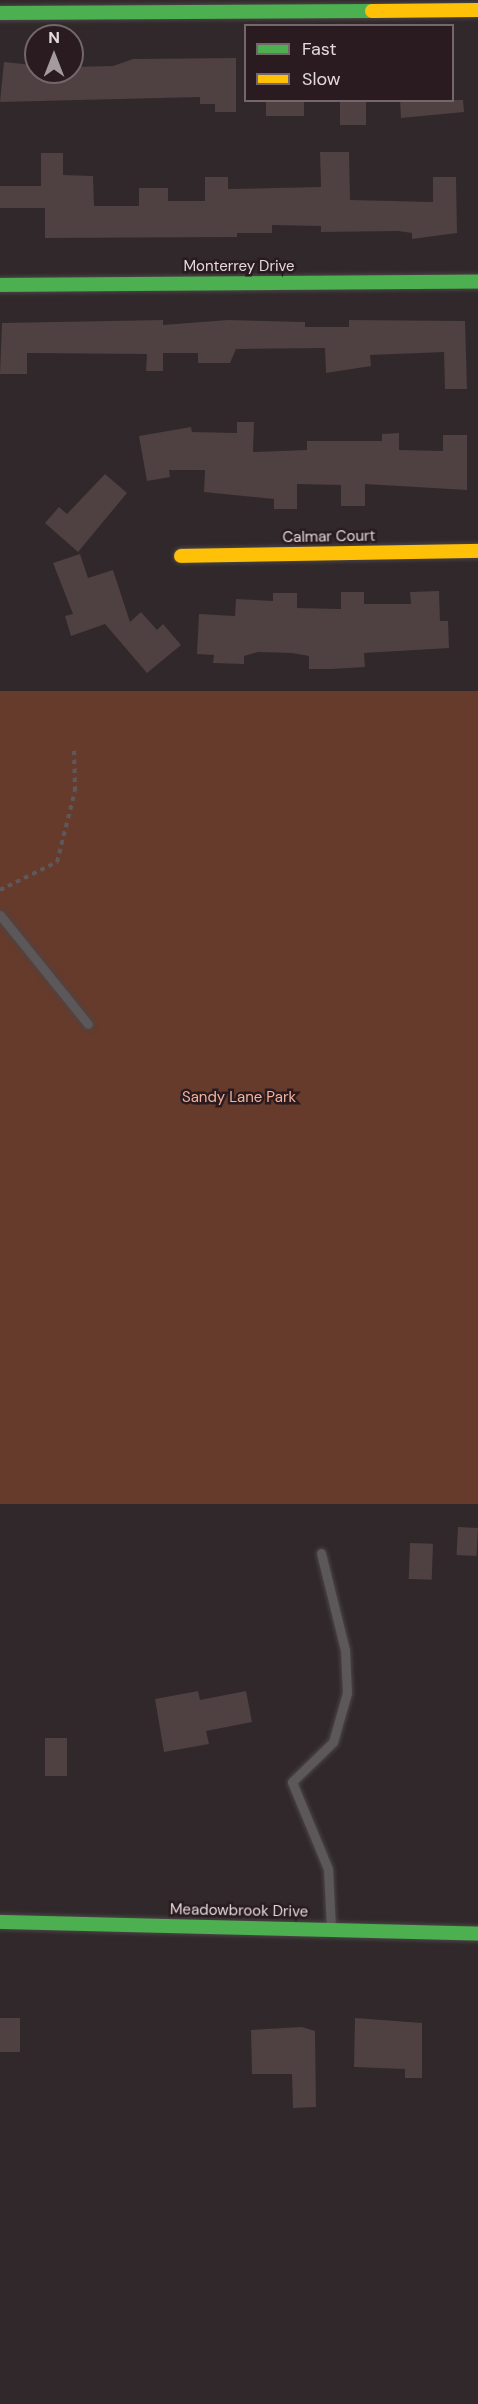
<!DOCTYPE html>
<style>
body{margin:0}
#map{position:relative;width:478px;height:2404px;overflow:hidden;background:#30282a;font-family:"DM Sans",sans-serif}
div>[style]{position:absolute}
.green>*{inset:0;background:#663b2c;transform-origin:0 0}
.building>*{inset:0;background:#4f4041;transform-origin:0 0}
.path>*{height:4px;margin-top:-2px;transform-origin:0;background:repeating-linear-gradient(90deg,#5d585a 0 4.5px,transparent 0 9px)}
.roads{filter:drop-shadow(0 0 2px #4c4547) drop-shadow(0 0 2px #4c4547)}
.lane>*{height:9px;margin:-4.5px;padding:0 4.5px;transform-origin:4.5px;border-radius:4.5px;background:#5c5758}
.fast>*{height:14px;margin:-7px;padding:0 7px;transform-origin:7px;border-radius:7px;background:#4caf50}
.slow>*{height:14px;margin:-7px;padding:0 7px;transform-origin:7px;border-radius:7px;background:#ffc107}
span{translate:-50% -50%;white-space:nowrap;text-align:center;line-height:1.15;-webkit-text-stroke:5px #291b1f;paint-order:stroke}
.street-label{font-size:15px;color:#e3d9dc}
.park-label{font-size:15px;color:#f7b299}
.legend{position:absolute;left:244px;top:24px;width:210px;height:78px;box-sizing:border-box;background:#291b1f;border:2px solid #73676b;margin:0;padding:8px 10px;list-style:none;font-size:18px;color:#e3d9dc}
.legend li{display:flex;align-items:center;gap:12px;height:30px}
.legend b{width:30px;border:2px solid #73676b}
.north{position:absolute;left:24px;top:24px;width:60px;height:60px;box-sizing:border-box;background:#291b1f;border:2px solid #73676b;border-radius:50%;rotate:0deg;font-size:16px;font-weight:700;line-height:24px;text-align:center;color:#e3d9dc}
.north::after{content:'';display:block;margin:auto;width:21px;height:27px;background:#a49b9e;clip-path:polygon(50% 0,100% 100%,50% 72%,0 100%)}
</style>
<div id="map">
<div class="green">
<i style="left:0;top:691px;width:478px;height:813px"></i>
</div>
<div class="building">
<i style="clip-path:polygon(236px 58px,236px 112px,215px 112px,215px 104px,200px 104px,200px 97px,0 102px,4px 62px,33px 65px,32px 72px,72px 72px,72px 67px,113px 66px,133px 59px)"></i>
<i style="left:266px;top:100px;width:38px;height:16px"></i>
<i style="left:340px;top:100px;width:26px;height:25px"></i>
<i style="clip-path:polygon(400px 100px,463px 100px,464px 112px,401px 118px)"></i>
<i style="clip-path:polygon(320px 152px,349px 152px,350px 200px,433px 202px,433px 177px,456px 177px,457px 233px,412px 239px,412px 233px,398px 231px,321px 232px,321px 226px,272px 225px,272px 233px,237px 233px,237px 237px,45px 238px,45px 208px,0 208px,0 186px,41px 186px,41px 153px,63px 153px,63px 175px,93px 176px,94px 206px,139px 206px,139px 188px,168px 188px,168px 201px,205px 201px,205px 177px,228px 177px,228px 189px,321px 187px)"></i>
<i style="clip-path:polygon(163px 320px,163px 325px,228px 320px,305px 322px,305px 327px,349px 327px,349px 320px,465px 321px,467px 389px,445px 389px,444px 352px,370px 355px,371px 366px,326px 373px,325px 348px,236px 349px,230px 363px,198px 363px,198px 353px,163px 353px,163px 371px,146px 371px,147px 354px,27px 353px,27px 374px,0 374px,2px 323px)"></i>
<i style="clip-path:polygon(237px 422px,254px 422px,253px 452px,307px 450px,307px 441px,382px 441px,382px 434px,399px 433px,399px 450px,443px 451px,443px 435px,467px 435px,467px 490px,365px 484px,365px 506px,341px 506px,341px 485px,297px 484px,297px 509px,274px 509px,274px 499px,204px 492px,205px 470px,169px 470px,170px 477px,147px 481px,139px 436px,191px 427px,192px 432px,237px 433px)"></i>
<i style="clip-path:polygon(105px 474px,127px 493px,78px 552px,45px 523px,59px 507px,67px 514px)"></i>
<i style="clip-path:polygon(80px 554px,88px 578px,113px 570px,130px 622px,141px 612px,157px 630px,163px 624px,181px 645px,147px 673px,105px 624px,71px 636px,65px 616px,73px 614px,53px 563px)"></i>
<i style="clip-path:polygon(439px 591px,440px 621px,448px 621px,449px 648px,364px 653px,365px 667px,331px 669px,309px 669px,309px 656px,292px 653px,258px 652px,244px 656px,244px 664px,213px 663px,214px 655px,197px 654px,199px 614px,235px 616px,236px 599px,273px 601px,273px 593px,297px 593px,297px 608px,341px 609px,341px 592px,364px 592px,364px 604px,411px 604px,410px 592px)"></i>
<i style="left:458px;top:1527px;width:20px;height:28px;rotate:3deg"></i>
<i style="left:410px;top:1543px;width:23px;height:36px;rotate:2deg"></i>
<i style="clip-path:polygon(198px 1691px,200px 1700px,246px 1691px,252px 1722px,206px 1731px,209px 1744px,164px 1752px,155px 1699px)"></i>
<i style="left:45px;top:1738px;width:22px;height:38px"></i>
<i style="left:0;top:2018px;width:20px;height:34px"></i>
<i style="clip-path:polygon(355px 2018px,422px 2023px,422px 2078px,405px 2078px,405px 2069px,354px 2067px)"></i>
<i style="clip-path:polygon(302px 2027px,315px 2031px,316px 2107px,293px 2108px,292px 2074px,252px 2074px,251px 2030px)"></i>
</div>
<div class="path">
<i style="left:0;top:890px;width:64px;rotate:-26.2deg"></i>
<i style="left:57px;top:862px;width:73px;rotate:-75.8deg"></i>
<i style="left:75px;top:791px;width:41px;rotate:-91.4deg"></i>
</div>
<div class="roads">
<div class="lane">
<i style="left:0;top:915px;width:140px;rotate:51.1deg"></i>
<i style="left:321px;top:1553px;width:100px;rotate:76.1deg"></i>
<i style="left:345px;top:1650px;width:43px;rotate:87.3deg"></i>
<i style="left:347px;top:1693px;width:51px;rotate:105.9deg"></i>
<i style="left:333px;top:1742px;width:57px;rotate:135.7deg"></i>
<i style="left:292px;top:1782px;width:94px;rotate:67.5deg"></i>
<i style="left:328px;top:1869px;width:59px;rotate:87.1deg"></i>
</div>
<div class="fast">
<i style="left:0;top:13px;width:372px;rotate:-0.3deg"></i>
<i style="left:0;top:285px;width:478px;rotate:-0.4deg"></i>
<i style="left:0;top:1922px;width:478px;rotate:1.4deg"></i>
</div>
<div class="slow">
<i style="left:372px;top:11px;width:106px;rotate:-0.5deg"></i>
<i style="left:181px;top:556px;width:297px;rotate:-1deg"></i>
</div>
</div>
<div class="street-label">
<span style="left:239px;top:267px">Monterrey Drive</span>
<span style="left:329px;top:537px;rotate:-1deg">Calmar Court</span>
<span style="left:239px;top:1911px;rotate:1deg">Meadowbrook Drive</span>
</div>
<div class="park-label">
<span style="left:239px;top:1098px">Sandy Lane Park</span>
</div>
<ul class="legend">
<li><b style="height:8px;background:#4caf50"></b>Fast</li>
<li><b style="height:8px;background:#ffc107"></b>Slow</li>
</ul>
<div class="north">N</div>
</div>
